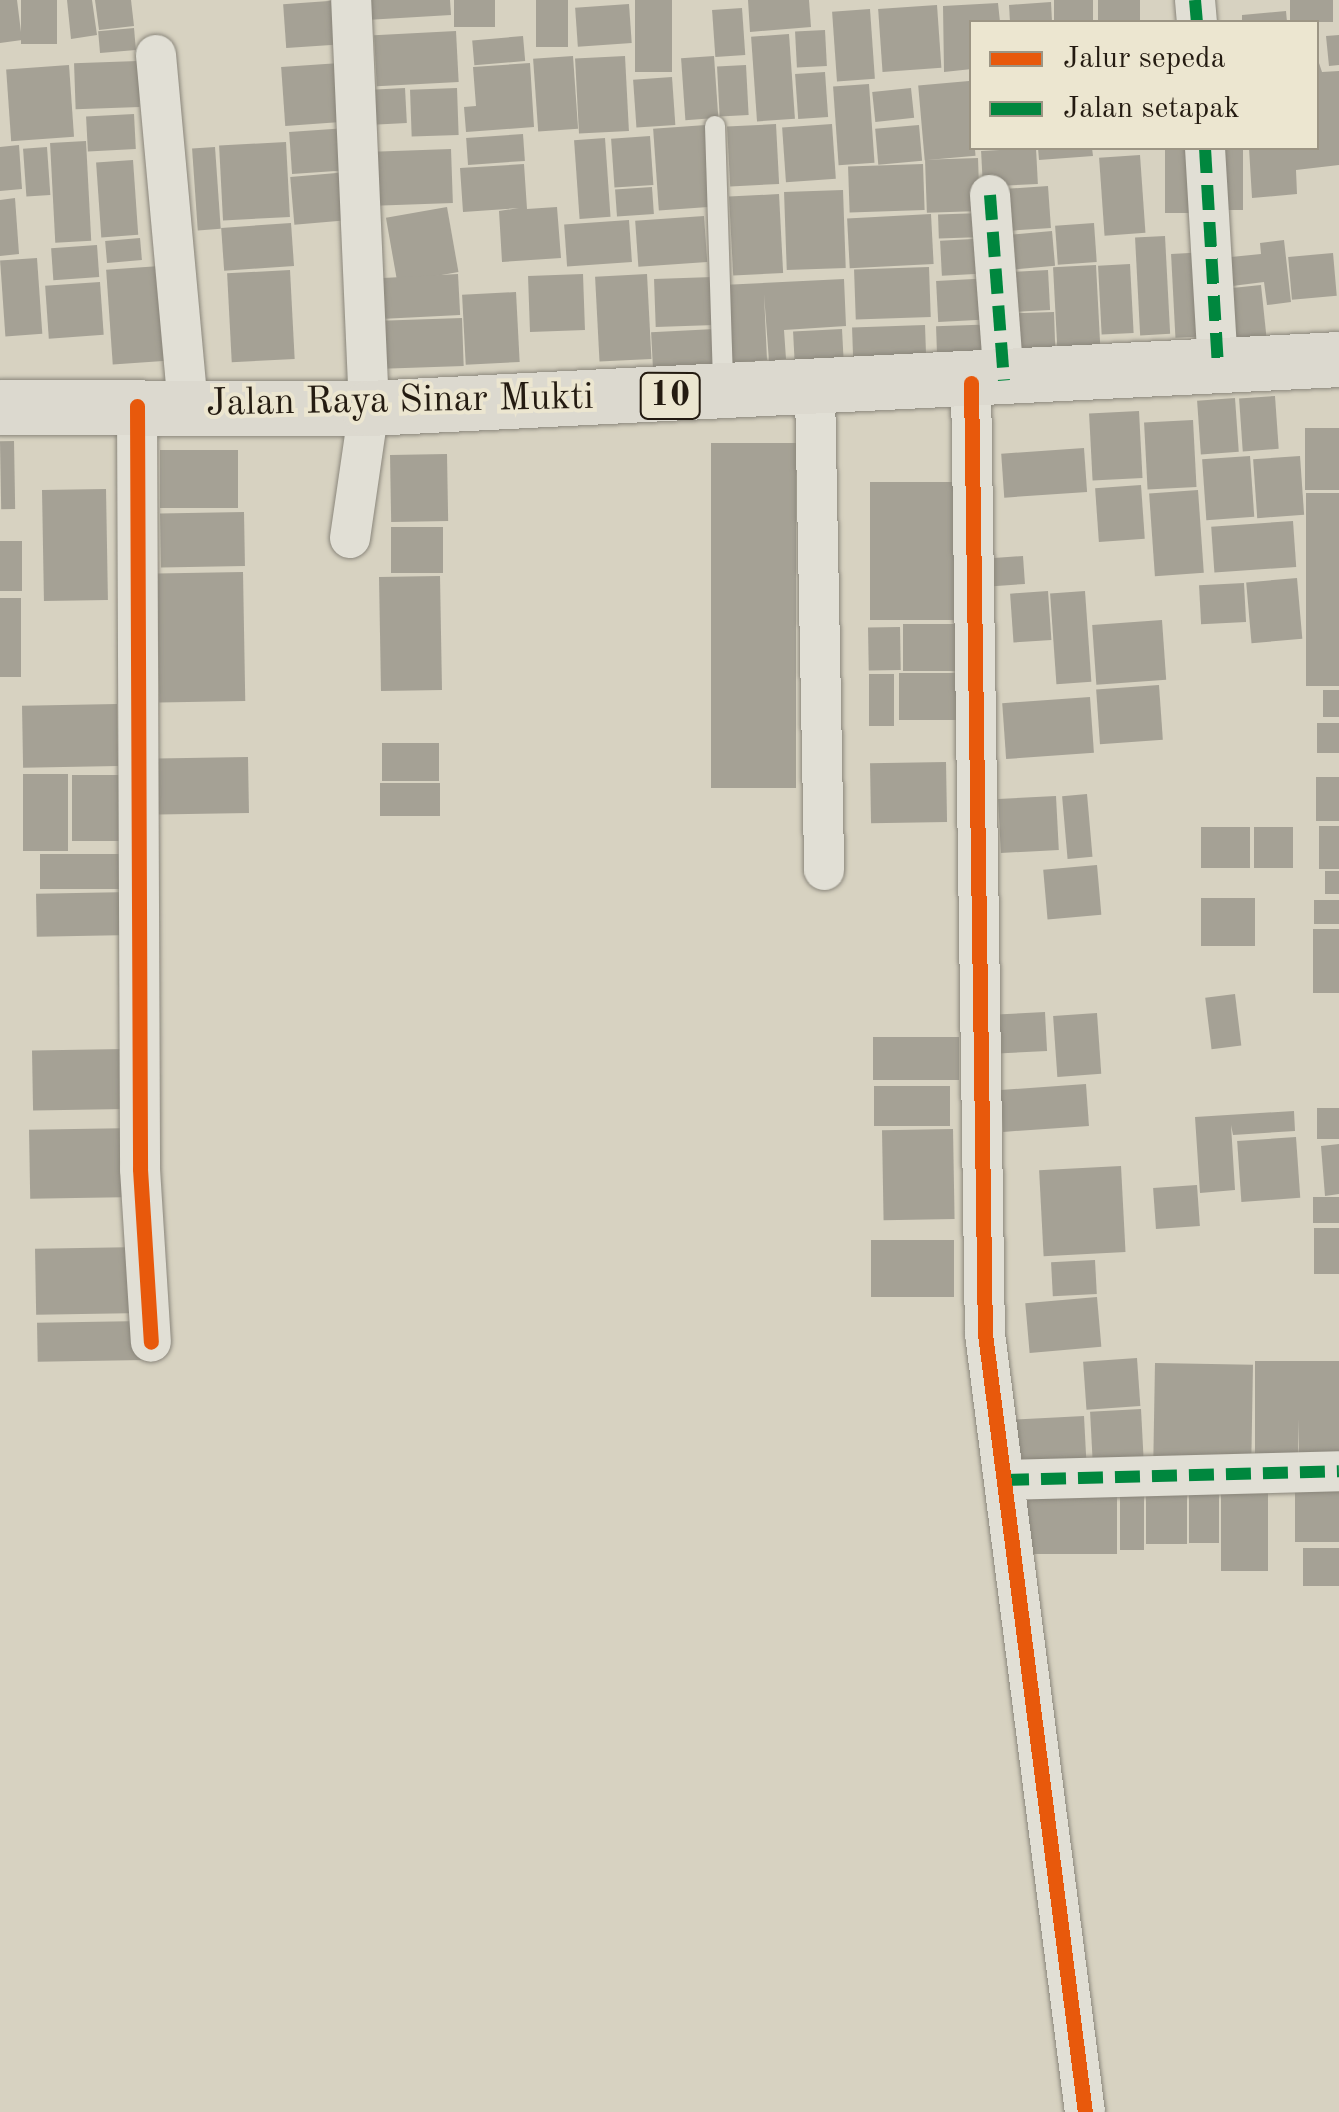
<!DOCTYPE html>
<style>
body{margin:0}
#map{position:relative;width:1339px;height:2112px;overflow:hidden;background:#d7d2c1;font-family:"Old Standard TT",serif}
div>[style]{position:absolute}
.building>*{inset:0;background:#a5a195;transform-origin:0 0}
.roads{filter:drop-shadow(0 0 2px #8a867b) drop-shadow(0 0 2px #8a867b)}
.lane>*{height:20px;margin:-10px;padding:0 10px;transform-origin:10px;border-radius:10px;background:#e1dfd5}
.street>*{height:40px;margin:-20px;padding:0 20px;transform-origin:20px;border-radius:20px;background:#e1dfd5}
.highway>*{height:55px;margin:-27.5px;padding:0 27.5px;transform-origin:27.5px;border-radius:27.5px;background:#dcd9cf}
.quiet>*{height:12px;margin-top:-6px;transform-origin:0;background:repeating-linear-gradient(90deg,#00873e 0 25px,transparent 0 37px)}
.cycleway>*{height:15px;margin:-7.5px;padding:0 7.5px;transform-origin:7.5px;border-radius:7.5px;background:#e8590c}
span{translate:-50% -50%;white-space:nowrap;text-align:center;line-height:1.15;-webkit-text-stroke:8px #ece6d0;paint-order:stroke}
.shield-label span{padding:2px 8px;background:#ece6d0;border:2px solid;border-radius:8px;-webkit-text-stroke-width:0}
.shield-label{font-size:35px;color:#241b11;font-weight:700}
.street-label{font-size:38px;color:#241b11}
.legend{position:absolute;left:969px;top:20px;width:350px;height:130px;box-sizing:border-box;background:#ece6d0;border:2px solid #9c9584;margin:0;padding:12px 18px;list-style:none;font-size:30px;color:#241b11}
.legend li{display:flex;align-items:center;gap:20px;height:50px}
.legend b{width:50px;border:2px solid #9c9584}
</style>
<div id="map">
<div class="building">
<i style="clip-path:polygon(0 0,17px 0,22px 40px,0 43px)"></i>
<i style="left:21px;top:0;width:36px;height:44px"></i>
<i style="clip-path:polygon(67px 0,92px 0,97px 35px,71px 39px)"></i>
<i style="clip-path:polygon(95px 0,131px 0,134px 26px,99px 30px)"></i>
<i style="left:343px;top:0;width:44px;height:60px;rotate:86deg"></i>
<i style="clip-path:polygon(365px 0,450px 0,451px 15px,366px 20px)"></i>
<i style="left:454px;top:0;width:41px;height:27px"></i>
<i style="left:536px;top:0;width:32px;height:47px"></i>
<i style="left:635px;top:0;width:37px;height:72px"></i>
<i style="clip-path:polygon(748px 0,809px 0,811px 27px,750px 32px)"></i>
<i style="left:1054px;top:0;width:39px;height:22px"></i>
<i style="left:1098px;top:0;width:42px;height:22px"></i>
<i style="left:1290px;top:0;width:43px;height:22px"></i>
<i style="clip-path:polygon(1051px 2px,1052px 22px,1010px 22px,1009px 5px)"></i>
<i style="clip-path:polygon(998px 3px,1000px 22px,972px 22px,972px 69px,944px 72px,943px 6px)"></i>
<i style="left:629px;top:4px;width:39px;height:54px;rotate:86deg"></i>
<i style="left:937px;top:5px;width:63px;height:59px;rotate:86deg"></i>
<i style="left:742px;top:8px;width:47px;height:30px;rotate:86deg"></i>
<i style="left:870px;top:9px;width:70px;height:38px;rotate:86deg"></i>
<i style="clip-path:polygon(1286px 11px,1287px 22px,1242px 22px,1242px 15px)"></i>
<i style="left:134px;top:28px;width:22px;height:36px;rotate:85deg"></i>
<i style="left:825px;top:30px;width:36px;height:30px;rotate:87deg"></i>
<i style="left:456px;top:31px;width:51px;height:82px;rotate:87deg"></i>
<i style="left:789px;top:34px;width:85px;height:38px;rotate:86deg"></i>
<i style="clip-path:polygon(1339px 35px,1339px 65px,1329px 66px,1326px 36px)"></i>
<i style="left:523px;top:36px;width:25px;height:51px;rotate:85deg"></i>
<i style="clip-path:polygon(1316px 54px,1322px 72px,1339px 71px,1339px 165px,1296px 170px,1297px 194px,1252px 198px,1249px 148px,1316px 148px)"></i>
<i style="left:573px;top:56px;width:73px;height:40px;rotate:86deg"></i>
<i style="left:625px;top:56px;width:75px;height:50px;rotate:87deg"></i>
<i style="left:714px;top:56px;width:62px;height:33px;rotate:86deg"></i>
<i style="left:138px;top:61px;width:46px;height:64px;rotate:88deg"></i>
<i style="left:340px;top:63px;width:59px;height:59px;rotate:86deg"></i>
<i style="clip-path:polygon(530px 63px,534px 127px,466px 132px,464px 107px,476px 106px,473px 67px)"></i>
<i style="left:69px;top:65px;width:72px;height:63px;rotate:86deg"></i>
<i style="left:746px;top:65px;width:50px;height:29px;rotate:87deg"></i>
<i style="left:825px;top:72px;width:45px;height:30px;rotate:86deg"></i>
<i style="left:672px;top:77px;width:48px;height:39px;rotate:86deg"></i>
<i style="left:969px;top:81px;width:75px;height:51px;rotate:85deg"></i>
<i style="left:869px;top:84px;width:79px;height:36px;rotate:86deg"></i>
<i style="left:405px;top:88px;width:35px;height:34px;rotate:87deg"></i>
<i style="left:457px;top:88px;width:47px;height:47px;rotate:88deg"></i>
<i style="left:911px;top:88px;width:30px;height:39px;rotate:84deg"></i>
<i style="left:134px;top:114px;width:35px;height:48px;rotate:87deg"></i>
<i style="left:776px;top:124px;width:60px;height:49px;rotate:87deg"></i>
<i style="left:832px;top:124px;width:55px;height:50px;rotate:86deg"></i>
<i style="left:706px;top:125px;width:82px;height:53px;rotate:86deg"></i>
<i style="left:919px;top:125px;width:36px;height:44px;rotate:85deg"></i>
<i style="left:347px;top:128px;width:42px;height:58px;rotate:86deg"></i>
<i style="left:523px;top:134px;width:27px;height:57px;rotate:86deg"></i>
<i style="left:650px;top:136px;width:49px;height:39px;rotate:86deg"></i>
<i style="left:605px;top:138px;width:79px;height:31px;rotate:86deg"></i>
<i style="left:86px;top:141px;width:100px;height:36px;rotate:87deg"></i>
<i style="left:286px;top:142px;width:75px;height:67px;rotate:87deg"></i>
<i style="clip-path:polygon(19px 145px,22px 189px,0 191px,0 147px)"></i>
<i style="left:47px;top:147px;width:48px;height:24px;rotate:86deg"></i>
<i style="left:215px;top:147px;width:82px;height:23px;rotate:86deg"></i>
<i style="left:1036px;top:148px;width:36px;height:55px;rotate:87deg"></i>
<i style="clip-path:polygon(1038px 148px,1092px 148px,1093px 156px,1039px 160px)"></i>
<i style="left:1165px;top:148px;width:38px;height:65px"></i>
<i style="left:1209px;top:148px;width:34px;height:62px"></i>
<i style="left:451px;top:149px;width:54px;height:78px;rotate:88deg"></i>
<i style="left:1140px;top:155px;width:78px;height:41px;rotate:86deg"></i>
<i style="left:978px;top:158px;width:53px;height:53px;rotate:88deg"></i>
<i style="left:133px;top:160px;width:75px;height:37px;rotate:86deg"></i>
<i style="clip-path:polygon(524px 164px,527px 209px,557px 207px,561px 258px,502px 262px,499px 211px,519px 208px,463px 212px,460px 168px)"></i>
<i style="left:923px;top:164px;width:46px;height:75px;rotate:88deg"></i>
<i style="left:348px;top:172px;width:48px;height:58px;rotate:85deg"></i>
<i style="left:1048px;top:186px;width:42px;height:55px;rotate:86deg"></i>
<i style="left:652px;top:187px;width:27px;height:37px;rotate:86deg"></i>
<i style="left:843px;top:190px;width:78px;height:59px;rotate:88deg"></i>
<i style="left:779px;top:194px;width:79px;height:50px;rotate:87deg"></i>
<i style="clip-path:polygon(15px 198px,19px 254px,0 256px,0 200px)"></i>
<i style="left:447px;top:207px;width:66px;height:62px;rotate:80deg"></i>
<i style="left:982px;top:213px;width:24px;height:44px;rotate:88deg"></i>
<i style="left:931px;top:214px;width:50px;height:84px;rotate:87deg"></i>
<i style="left:704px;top:216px;width:46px;height:69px;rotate:86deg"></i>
<i style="left:629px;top:220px;width:42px;height:65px;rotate:86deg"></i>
<i style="left:291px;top:223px;width:43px;height:70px;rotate:86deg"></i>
<i style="left:1094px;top:223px;width:39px;height:39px;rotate:86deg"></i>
<i style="left:1052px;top:231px;width:35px;height:56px;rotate:85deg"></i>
<i style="left:1165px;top:236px;width:98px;height:30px;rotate:87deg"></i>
<i style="left:140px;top:238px;width:22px;height:35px;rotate:85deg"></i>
<i style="left:992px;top:238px;width:35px;height:52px;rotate:87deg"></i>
<i style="clip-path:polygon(1284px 240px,1291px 302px,1267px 305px,1264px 282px,1224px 287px,1221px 258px,1261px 254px,1260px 243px)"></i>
<i style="left:97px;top:245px;width:32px;height:46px;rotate:86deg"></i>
<i style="left:1208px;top:252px;width:84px;height:37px;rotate:87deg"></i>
<i style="left:1333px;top:253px;width:43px;height:45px;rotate:85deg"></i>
<i style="left:37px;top:258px;width:76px;height:37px;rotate:86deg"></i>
<i style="left:1130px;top:264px;width:69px;height:32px;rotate:87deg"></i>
<i style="left:1096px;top:265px;width:83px;height:43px;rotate:87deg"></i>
<i style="left:160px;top:266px;width:95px;height:54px;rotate:86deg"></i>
<i style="left:929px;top:267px;width:50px;height:75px;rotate:88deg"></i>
<i style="left:290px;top:270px;width:89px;height:63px;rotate:87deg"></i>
<i style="left:1048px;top:270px;width:40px;height:46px;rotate:87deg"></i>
<i style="left:458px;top:274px;width:41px;height:75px;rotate:87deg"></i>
<i style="left:583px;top:274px;width:56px;height:55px;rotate:88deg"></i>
<i style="left:647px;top:274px;width:85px;height:52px;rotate:87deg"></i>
<i style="left:713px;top:277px;width:48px;height:59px;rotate:88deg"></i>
<i style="left:993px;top:278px;width:41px;height:57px;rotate:87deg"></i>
<i style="clip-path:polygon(844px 279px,846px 326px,784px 330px,786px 359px,769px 361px,764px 294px,767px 360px,726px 363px,722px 285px)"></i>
<i style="left:100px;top:282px;width:53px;height:55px;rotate:86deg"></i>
<i style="left:1261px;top:285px;width:51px;height:36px;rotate:84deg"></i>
<i style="left:516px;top:292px;width:70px;height:54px;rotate:87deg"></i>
<i style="left:1054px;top:312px;width:38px;height:48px;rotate:88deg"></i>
<i style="left:462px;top:318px;width:48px;height:81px;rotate:88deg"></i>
<i style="left:1000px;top:324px;width:26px;height:64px;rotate:88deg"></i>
<i style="left:925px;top:325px;width:35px;height:73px;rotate:88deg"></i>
<i style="left:715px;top:329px;width:37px;height:64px;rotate:87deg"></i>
<i style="left:842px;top:329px;width:37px;height:49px;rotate:87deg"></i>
<i style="left:1275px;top:396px;width:53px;height:36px;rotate:86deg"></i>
<i style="left:1235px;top:398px;width:54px;height:38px;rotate:86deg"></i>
<i style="left:1139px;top:411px;width:67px;height:50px;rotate:87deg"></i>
<i style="left:1193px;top:420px;width:67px;height:49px;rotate:87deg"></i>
<i style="left:1305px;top:428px;width:34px;height:62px"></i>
<i style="left:14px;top:441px;width:68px;height:14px;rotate:89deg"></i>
<i style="left:796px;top:443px;width:345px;height:85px;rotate:90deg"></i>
<i style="left:1084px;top:448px;width:44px;height:83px;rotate:86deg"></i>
<i style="left:238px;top:450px;width:58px;height:78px;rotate:90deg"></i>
<i style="left:447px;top:454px;width:67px;height:57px;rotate:89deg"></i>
<i style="left:1250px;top:456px;width:61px;height:48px;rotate:86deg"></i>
<i style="left:1300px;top:456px;width:59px;height:47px;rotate:86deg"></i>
<i style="left:962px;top:482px;width:138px;height:92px;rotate:90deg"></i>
<i style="left:1141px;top:485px;width:54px;height:46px;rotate:86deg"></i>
<i style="left:106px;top:489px;width:111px;height:64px;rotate:89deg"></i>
<i style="left:1198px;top:490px;width:83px;height:49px;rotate:86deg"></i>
<i style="left:1306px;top:493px;width:33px;height:193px"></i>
<i style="left:244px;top:512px;width:54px;height:84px;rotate:89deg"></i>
<i style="left:1293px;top:521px;width:46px;height:82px;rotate:86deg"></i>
<i style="left:391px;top:527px;width:52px;height:46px"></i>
<i style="left:0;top:541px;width:22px;height:50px"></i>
<i style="left:1023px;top:556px;width:28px;height:36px;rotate:86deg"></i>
<i style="left:243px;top:572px;width:129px;height:86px;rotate:89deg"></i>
<i style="left:440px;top:576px;width:114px;height:61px;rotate:89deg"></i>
<i style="left:1297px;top:578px;width:61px;height:51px;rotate:85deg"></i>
<i style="left:1244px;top:583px;width:39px;height:45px;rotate:87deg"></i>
<i style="left:1048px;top:591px;width:49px;height:38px;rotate:86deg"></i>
<i style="left:1085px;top:591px;width:91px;height:35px;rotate:86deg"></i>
<i style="left:0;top:598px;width:21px;height:79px"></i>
<i style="left:1162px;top:620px;width:60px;height:70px;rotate:86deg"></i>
<i style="left:903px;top:624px;width:55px;height:47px"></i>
<i style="left:900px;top:627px;width:43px;height:32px;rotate:89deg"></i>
<i style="left:958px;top:673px;width:47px;height:59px;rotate:90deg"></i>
<i style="left:894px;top:674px;width:52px;height:25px;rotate:90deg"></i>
<i style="left:1159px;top:685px;width:55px;height:63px;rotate:86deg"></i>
<i style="left:1323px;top:690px;width:16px;height:27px"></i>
<i style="left:1090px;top:697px;width:56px;height:88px;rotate:86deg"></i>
<i style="left:117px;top:704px;width:62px;height:95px;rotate:89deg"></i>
<i style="left:1317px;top:723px;width:22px;height:30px"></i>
<i style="left:439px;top:743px;width:38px;height:57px;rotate:90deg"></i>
<i style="left:248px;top:757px;width:56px;height:91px;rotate:89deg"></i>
<i style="left:946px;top:762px;width:60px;height:76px;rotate:89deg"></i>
<i style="left:68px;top:774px;width:77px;height:45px;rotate:90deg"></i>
<i style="left:127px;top:775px;width:66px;height:55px;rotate:90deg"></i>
<i style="left:1316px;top:777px;width:23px;height:44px"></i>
<i style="left:440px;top:783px;width:33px;height:60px;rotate:90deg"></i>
<i style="left:1087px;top:794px;width:63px;height:25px;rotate:85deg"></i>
<i style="left:1056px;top:796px;width:54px;height:58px;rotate:87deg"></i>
<i style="left:1319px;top:826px;width:20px;height:43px"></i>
<i style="left:1250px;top:827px;width:41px;height:49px;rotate:90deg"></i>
<i style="left:1293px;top:827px;width:41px;height:39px;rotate:90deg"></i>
<i style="left:134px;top:854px;width:35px;height:94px;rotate:90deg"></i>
<i style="left:1097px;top:865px;width:50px;height:54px;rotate:85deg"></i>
<i style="left:1325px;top:871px;width:14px;height:23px"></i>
<i style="left:131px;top:892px;width:43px;height:95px;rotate:89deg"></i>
<i style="left:1201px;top:898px;width:54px;height:48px"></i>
<i style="left:1314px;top:900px;width:25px;height:24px"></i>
<i style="left:1313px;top:929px;width:26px;height:64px"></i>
<i style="left:1235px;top:994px;width:52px;height:30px;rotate:83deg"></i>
<i style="left:1045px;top:1012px;width:39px;height:54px;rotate:87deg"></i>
<i style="left:1097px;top:1013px;width:61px;height:44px;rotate:86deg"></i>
<i style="left:959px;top:1037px;width:43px;height:86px;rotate:90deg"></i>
<i style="left:125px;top:1049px;width:60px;height:93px;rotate:89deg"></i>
<i style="left:1086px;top:1084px;width:42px;height:86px;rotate:86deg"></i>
<i style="left:950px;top:1086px;width:40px;height:76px;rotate:90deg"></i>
<i style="left:1339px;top:1108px;width:31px;height:22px;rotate:90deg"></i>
<i style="clip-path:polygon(1294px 1111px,1295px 1131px,1233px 1135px,1231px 1125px,1235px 1190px,1200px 1193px,1195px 1117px)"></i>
<i style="left:136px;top:1128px;width:69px;height:107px;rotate:89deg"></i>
<i style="left:953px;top:1129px;width:90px;height:71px;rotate:89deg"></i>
<i style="left:1296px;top:1137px;width:61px;height:59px;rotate:86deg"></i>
<i style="clip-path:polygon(1339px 1144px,1339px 1194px,1325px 1196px,1321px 1146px)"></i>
<i style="left:1121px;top:1166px;width:86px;height:82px;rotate:87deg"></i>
<i style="left:1197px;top:1185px;width:41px;height:44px;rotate:86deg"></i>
<i style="left:1339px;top:1197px;width:26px;height:26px;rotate:90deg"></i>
<i style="left:1339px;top:1228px;width:46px;height:25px;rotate:90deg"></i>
<i style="left:954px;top:1240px;width:57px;height:83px;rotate:90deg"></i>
<i style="left:142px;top:1247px;width:66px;height:107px;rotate:89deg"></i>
<i style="left:1095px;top:1260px;width:34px;height:44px;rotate:87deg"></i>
<i style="left:1097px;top:1297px;width:50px;height:72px;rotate:85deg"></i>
<i style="left:144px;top:1321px;width:39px;height:107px;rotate:89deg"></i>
<i style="left:1137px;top:1358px;width:48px;height:54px;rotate:86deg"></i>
<i style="clip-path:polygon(1255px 1361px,1339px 1361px,1339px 1457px,1299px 1458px,1298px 1419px,1298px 1459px,1255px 1460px)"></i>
<i style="left:1155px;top:1363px;width:98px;height:98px;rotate:1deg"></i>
<i style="left:1141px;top:1409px;width:55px;height:51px;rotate:87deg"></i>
<i style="left:1084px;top:1416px;width:52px;height:74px;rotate:87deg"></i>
<i style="left:1219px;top:1484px;width:59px;height:30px;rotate:90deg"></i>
<i style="left:1295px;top:1487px;width:44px;height:55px"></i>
<i style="left:1221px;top:1488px;width:47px;height:83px"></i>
<i style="left:1120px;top:1491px;width:24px;height:59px"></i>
<i style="left:1146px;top:1491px;width:41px;height:53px"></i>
<i style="left:1117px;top:1496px;width:58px;height:96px;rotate:90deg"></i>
<i style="left:1339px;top:1548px;width:38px;height:36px;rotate:90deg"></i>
</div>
<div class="roads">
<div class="lane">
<i style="left:715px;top:126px;width:261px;rotate:88.2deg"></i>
</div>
<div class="street">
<i style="left:1195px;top:0;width:22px;rotate:85deg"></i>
<i style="left:156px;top:55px;width:352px;rotate:84.8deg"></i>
<i style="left:1205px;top:148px;width:217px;rotate:86.6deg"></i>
<i style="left:990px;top:195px;width:186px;rotate:85.7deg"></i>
<i style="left:971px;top:383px;width:951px;rotate:89.16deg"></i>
<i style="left:985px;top:1334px;width:784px;rotate:82.68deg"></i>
<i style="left:815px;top:391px;width:479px;rotate:88.9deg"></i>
<i style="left:137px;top:406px;width:763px;rotate:89.77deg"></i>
<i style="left:140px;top:1169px;width:173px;rotate:86.4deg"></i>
<i style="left:350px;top:538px;width:131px;rotate:-81.7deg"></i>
<i style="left:369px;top:408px;width:408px;rotate:-92.5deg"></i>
<i style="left:1004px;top:1480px;width:335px;rotate:-1.5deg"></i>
</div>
<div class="highway">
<i style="left:0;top:407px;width:369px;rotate:0.2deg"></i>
<i style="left:369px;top:408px;width:971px;rotate:-2.89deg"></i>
</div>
</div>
<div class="quiet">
<i style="left:1195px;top:0;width:22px;rotate:85deg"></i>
<i style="left:1205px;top:148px;width:217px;rotate:86.6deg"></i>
<i style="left:990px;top:195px;width:186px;rotate:85.7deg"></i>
<i style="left:1004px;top:1480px;width:335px;rotate:-1.5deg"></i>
</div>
<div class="cycleway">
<i style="left:971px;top:383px;width:951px;rotate:89.16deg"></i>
<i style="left:985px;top:1334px;width:784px;rotate:82.68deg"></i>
<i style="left:137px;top:406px;width:763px;rotate:89.77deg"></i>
<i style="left:140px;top:1169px;width:173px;rotate:86.4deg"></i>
</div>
<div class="shield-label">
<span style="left:670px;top:396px">10</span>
</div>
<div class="street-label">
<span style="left:400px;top:402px;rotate:-1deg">Jalan Raya Sinar Mukti</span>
</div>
<ul class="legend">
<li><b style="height:12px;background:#e8590c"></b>Jalur sepeda</li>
<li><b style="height:12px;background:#00873e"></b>Jalan setapak</li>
</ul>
</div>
